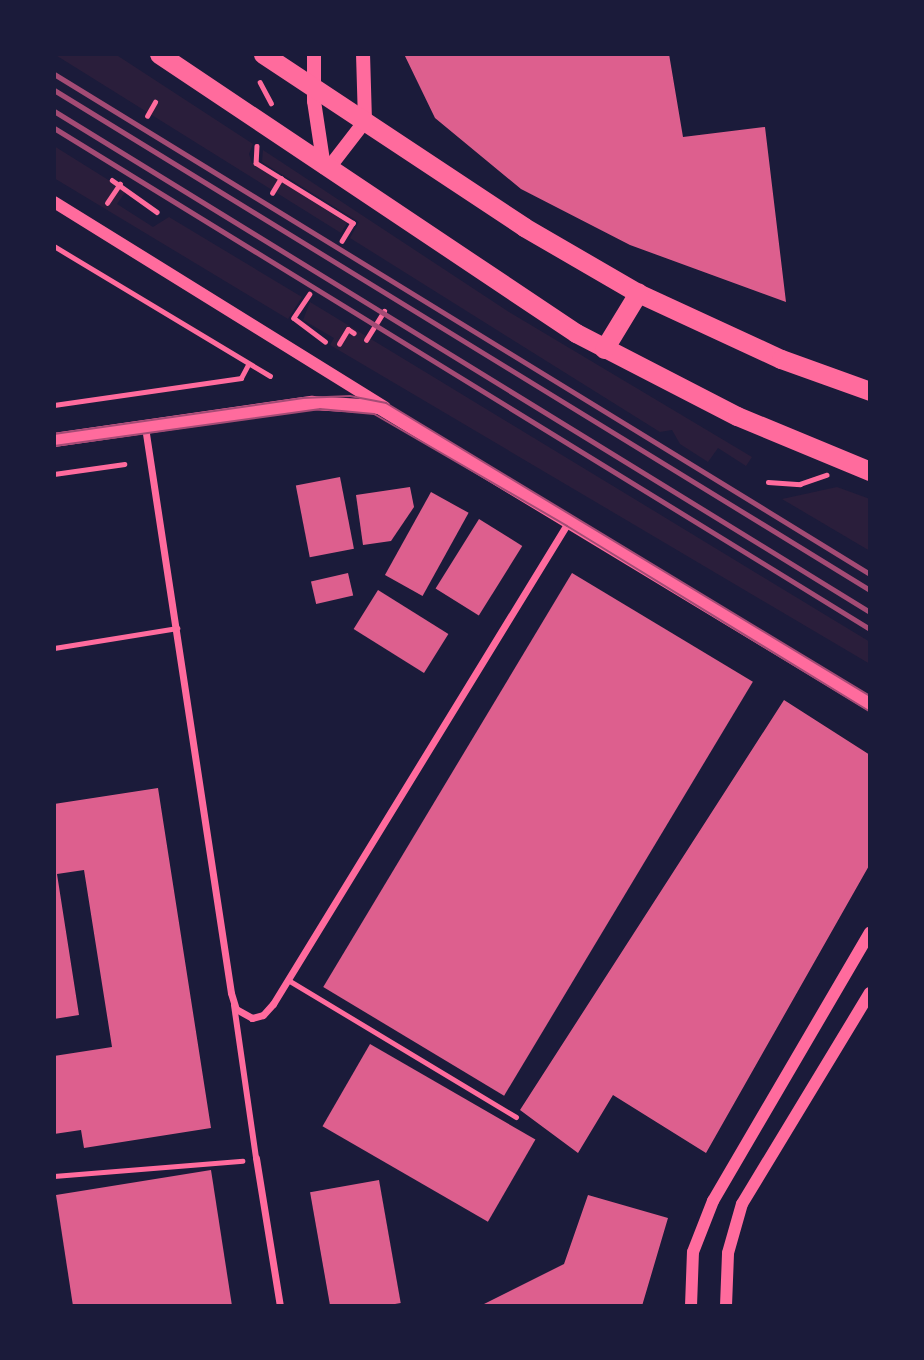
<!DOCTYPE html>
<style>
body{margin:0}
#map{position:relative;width:924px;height:1360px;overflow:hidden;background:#1b1b3a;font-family:Cabin,sans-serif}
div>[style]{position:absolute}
.green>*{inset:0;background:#2a1e3b}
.building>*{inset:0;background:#dd5f8e;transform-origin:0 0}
.path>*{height:4.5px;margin:-2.25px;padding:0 2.25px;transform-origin:2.25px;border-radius:2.25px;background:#ff6b9d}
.service>*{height:5px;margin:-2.5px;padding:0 2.5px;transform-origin:2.5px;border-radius:2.5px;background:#ff6b9d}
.pedestrian>*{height:6px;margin:-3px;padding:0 3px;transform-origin:3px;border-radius:3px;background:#ff6b9d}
.minor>*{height:7px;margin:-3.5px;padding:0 3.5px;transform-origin:3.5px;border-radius:3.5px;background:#ff6b9d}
.tertiary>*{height:12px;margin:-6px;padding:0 6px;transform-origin:6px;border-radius:6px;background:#ff6b9d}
.secondary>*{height:14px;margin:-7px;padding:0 7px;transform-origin:7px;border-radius:7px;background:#ff6b9d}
.trunk>*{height:19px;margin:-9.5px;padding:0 9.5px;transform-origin:9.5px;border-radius:9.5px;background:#ff6b9d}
.tram>*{height:2px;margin:-1px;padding:0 1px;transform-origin:1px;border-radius:1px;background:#a44b75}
.rail>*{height:5px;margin:-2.5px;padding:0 2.5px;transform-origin:2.5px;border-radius:2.5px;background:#a44b75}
span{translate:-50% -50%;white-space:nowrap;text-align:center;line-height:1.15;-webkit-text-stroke:7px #1b1b3a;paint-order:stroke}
.frame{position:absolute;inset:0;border:56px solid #1b1b3a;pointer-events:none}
</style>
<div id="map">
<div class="green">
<i style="clip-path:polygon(54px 54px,115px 54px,253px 144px,249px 154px,252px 163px,347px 223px,341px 233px)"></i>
<i style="clip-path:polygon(54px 146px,126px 191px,117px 204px,153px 227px,169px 217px,302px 297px,288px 319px,54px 178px)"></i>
<i style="clip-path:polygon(263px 150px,509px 312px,752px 457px,746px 466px,718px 448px,708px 462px,680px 444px,672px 430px,660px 432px,350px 238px,359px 222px,262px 162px)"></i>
<i style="clip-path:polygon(310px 302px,870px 642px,870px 664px,330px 345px,334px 338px,303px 320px)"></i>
<i style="clip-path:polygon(837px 487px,870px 499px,870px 551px,782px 499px)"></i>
</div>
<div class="building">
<i style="clip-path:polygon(404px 54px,669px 54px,683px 137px,765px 127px,786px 302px,630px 245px,521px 189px,435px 118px)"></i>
<i style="left:340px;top:477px;width:73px;height:45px;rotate:79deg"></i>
<i style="clip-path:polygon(410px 487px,414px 507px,391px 541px,363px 545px,356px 495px)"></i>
<i style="left:431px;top:492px;width:43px;height:95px;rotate:29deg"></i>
<i style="left:479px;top:519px;width:51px;height:82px;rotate:32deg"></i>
<i style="left:348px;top:573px;width:23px;height:38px;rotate:77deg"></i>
<i style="left:572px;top:573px;width:211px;height:483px;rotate:31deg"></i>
<i style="left:378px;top:590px;width:83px;height:46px;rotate:32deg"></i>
<i style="clip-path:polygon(784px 700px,870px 755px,870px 864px,706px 1153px,613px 1095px,578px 1153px,520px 1110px)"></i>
<i style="clip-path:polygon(158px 788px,211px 1128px,84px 1148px,81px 1130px,54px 1134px,54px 1056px,112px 1047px,84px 870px,57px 874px,79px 1015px,54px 1019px,54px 804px)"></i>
<i style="left:370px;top:1044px;width:191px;height:95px;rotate:30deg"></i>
<i style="clip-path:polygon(211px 1170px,232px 1306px,73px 1306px,56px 1195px)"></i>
<i style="left:379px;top:1180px;width:125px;height:70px;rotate:80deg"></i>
<i style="clip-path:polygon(588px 1195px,668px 1218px,642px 1306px,480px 1306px,564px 1264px)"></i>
</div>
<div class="path">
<i style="left:260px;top:82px;width:24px;rotate:62deg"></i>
<i style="left:147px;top:116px;width:16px;rotate:-60deg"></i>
<i style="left:257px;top:146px;width:17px;rotate:93deg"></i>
<i style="left:256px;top:163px;width:114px;rotate:31.7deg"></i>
<i style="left:353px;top:223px;width:21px;rotate:121deg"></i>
<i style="left:112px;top:180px;width:55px;rotate:35.4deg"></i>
<i style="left:272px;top:193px;width:17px;rotate:-59deg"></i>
<i style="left:107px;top:203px;width:23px;rotate:-56deg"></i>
<i style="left:54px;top:246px;width:252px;rotate:31deg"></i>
<i style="left:310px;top:294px;width:29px;rotate:124deg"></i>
<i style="left:294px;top:318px;width:39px;rotate:37deg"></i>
<i style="left:366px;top:340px;width:34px;rotate:-58deg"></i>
<i style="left:339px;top:344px;width:17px;rotate:-59deg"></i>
<i style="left:348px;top:329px;width:7px;rotate:34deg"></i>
<i style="left:54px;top:405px;width:189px;rotate:-8.2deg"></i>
<i style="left:241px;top:378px;width:15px;rotate:-62deg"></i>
<i style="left:54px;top:474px;width:71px;rotate:-8.1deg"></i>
<i style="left:768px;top:482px;width:32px;rotate:4deg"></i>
<i style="left:800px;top:484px;width:28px;rotate:-19deg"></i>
<i style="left:54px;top:1176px;width:189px;rotate:-4.6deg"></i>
</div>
<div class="service">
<i style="left:54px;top:648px;width:125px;rotate:-9.2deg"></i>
<i style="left:288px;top:980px;width:266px;rotate:31deg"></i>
</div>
<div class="pedestrian">
<i style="left:234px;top:1005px;width:155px;rotate:81.8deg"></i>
</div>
<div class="minor">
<i style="left:145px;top:427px;width:572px;rotate:81.36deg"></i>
<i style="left:231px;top:993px;width:17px;rotate:73deg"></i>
<i style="left:236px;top:1009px;width:18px;rotate:29deg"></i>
<i style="left:252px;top:1018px;width:11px;rotate:-15deg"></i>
<i style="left:263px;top:1015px;width:15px;rotate:-48deg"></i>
<i style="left:273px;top:1004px;width:566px;rotate:-58.5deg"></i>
<i style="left:256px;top:1158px;width:150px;rotate:80.8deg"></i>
</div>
<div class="tertiary">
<i style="left:54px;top:202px;width:389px;rotate:31.8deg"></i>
<i style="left:691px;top:1306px;width:54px;rotate:-87.9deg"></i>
<i style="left:693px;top:1252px;width:55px;rotate:-68.6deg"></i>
<i style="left:713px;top:1201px;width:311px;rotate:-59.7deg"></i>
<i style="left:726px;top:1306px;width:53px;rotate:-87.8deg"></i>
<i style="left:728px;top:1253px;width:51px;rotate:-74.1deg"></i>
<i style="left:742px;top:1204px;width:247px;rotate:-58.8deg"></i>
</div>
<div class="secondary">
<i style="left:314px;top:54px;width:47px;rotate:90deg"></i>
<i style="left:314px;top:101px;width:67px;rotate:81.4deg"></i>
<i style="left:328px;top:169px;width:61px;rotate:-52.4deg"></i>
<i style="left:365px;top:121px;width:67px;rotate:-91.7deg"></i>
<i style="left:54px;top:440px;width:261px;rotate:-8.2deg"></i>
<i style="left:312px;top:403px;width:67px;rotate:3.4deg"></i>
<i style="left:379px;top:407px;width:574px;rotate:31.17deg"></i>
</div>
<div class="trunk">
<i style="left:159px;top:54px;width:502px;rotate:33.79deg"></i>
<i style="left:576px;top:333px;width:181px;rotate:27.3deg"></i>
<i style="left:737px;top:416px;width:144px;rotate:22.5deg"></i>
<i style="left:263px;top:54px;width:313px;rotate:33.5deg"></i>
<i style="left:524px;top:227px;width:132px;rotate:30.1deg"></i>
<i style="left:638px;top:293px;width:157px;rotate:24.8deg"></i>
<i style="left:781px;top:359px;width:95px;rotate:19.8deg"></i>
<i style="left:604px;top:349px;width:66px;rotate:-58.7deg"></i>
</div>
<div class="tram">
<i style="left:54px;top:434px;width:252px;rotate:-8.2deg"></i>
<i style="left:303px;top:398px;width:47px;rotate:-2.4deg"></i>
<i style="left:350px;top:396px;width:37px;rotate:11deg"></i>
<i style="left:386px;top:403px;width:566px;rotate:31.19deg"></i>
<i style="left:54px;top:446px;width:269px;rotate:-7.9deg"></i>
<i style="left:320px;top:409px;width:54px;rotate:5.3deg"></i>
<i style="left:374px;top:414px;width:223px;rotate:30.1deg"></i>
<i style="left:567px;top:526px;width:356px;rotate:31.5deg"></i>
</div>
<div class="rail">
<i style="left:54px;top:74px;width:957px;rotate:31.5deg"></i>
<i style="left:54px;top:90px;width:957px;rotate:31.5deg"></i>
<i style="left:54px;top:111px;width:958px;rotate:31.55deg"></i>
<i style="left:54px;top:128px;width:958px;rotate:31.55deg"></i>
</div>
<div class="frame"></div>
</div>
